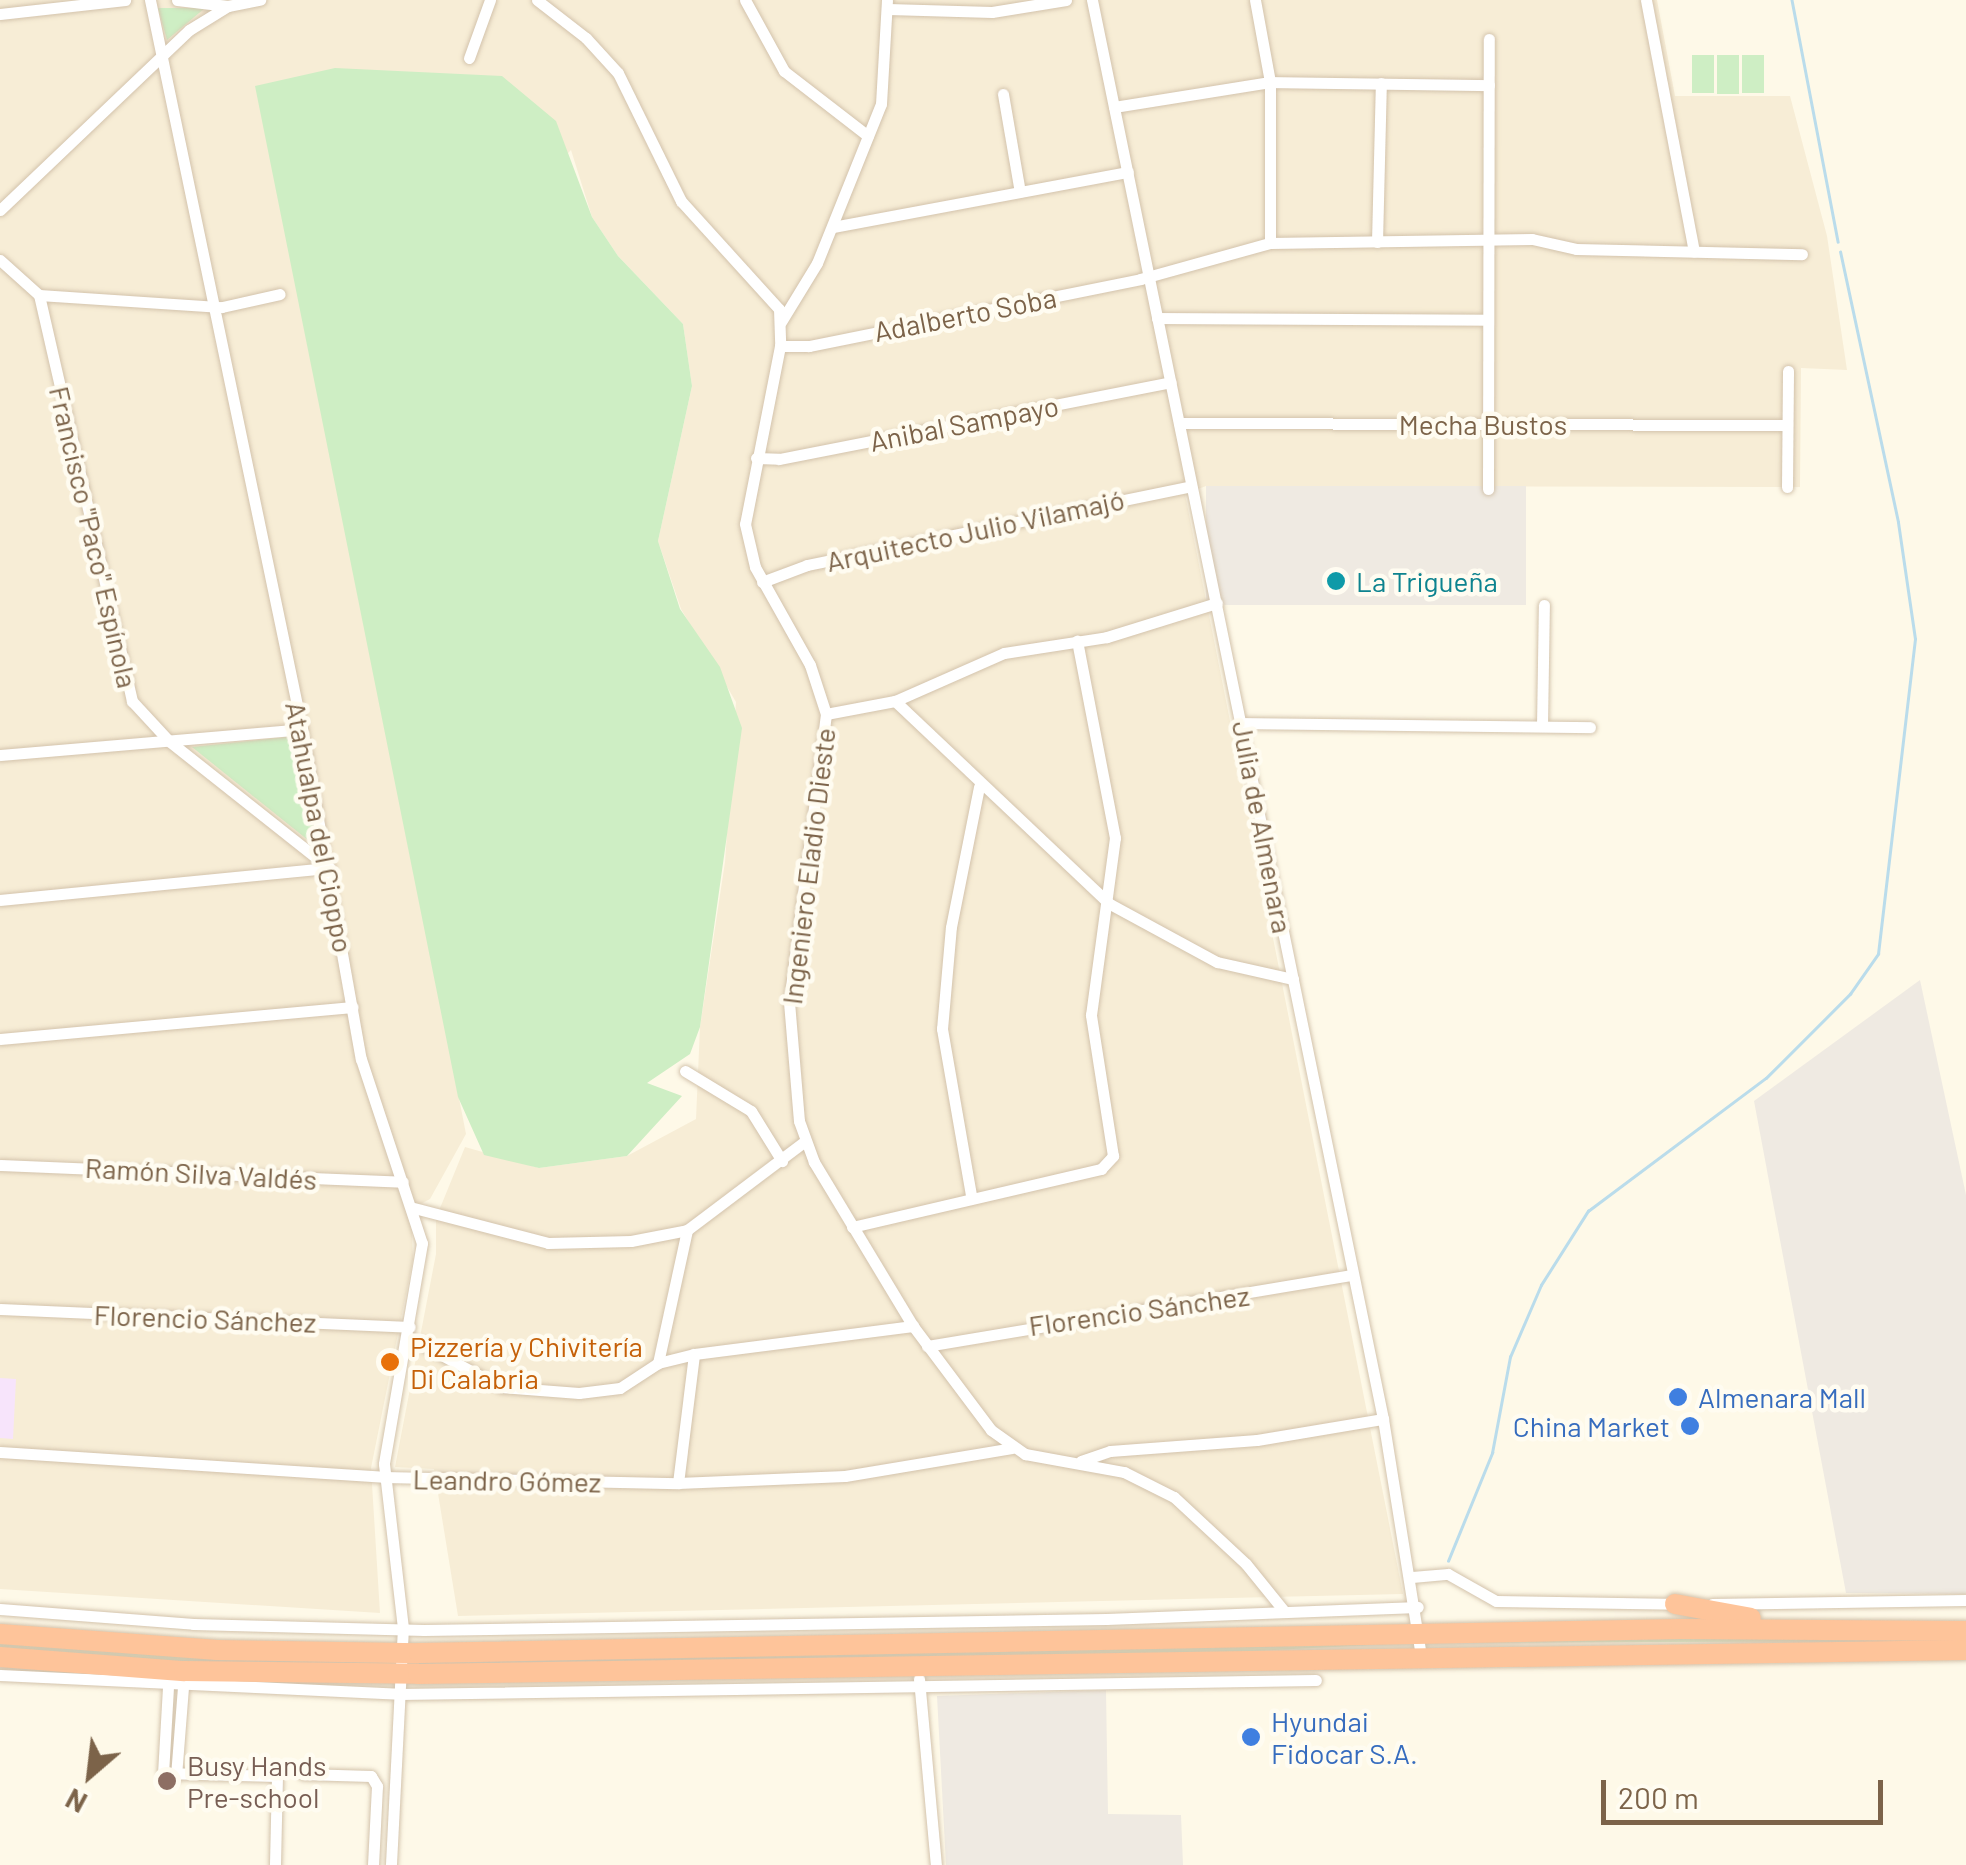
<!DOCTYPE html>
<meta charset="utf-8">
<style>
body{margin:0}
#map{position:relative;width:1966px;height:1865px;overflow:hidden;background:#fef9e8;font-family:Barlow,sans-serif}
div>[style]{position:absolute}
.residential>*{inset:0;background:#f7edd6}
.industrial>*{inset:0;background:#efeae2;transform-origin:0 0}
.education>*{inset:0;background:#f7e4fb}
.green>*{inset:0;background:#ceeec4;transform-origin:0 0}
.stream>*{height:2.5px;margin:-1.25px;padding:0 1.25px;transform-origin:1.25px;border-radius:1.25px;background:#badceb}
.roads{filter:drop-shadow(0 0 2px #d3c3ac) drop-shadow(0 0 2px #d3c3ac)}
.street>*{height:11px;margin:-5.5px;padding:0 5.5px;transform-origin:5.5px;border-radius:5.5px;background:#fff}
.highway>*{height:20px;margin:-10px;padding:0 10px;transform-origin:10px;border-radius:10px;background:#fec49a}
.dots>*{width:28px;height:28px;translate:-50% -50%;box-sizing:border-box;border:5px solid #fffcf1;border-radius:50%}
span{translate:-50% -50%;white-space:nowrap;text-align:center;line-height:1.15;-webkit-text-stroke:9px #fffcf1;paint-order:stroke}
.street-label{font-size:28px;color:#7c6349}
.culture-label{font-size:28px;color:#0d838f}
.left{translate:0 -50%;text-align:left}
.food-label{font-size:28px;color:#c56008}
.shop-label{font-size:28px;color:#366cbe}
.right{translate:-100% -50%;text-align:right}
.education-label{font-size:28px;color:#785e54}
.north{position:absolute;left:40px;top:1725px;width:100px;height:100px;-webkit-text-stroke:8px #fffcf1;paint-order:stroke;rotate:208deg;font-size:28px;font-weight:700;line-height:40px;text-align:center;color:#7c6349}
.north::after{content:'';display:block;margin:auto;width:35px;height:45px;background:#7c6349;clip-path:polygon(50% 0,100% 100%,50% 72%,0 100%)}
.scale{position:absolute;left:1601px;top:1780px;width:282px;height:45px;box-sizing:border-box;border:5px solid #7c6349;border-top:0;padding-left:12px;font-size:30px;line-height:35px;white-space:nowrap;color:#7c6349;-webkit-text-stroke:8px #fffcf1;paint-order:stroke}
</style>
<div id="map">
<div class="residential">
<i style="clip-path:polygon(0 0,1657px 0,1675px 96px,1790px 96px,1827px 236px,1847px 370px,1801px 368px,1800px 487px,1206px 486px,1185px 494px,1403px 1594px,458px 1616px,434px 1469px,395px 1467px,436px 1254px,436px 1218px,465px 1147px,539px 1168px,627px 1156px,696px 1119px,700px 1027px,725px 862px,736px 702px,681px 609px,658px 541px,692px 386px,683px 324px,618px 256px,592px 217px,571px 150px,325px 412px,466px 1134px,430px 1199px,411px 1209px,413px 1259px,371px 1468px,380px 1613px,0 1589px)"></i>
</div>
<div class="industrial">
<i style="left:1206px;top:486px;width:320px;height:119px"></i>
<i style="clip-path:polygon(1920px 980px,1966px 1195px,1966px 1594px,1846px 1593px,1754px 1101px)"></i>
<i style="clip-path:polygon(1106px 1690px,1108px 1814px,1181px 1815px,1183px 1865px,946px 1865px,937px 1696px)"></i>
</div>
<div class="education">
<i style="clip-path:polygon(0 1378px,16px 1379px,13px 1439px,0 1438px)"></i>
</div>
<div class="green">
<i style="clip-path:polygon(158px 8px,205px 8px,167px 40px)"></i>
<i style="left:1692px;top:55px;width:22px;height:38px"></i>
<i style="left:1717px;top:55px;width:22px;height:39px"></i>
<i style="left:1742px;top:55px;width:22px;height:38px"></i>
<i style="clip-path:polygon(335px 68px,502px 76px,556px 121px,592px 217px,618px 256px,683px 324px,692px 386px,658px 541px,680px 609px,720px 667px,742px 728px,700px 1027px,690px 1054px,647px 1083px,682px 1096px,627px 1156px,539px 1168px,484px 1155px,458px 1097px,255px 86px)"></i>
<i style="clip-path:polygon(296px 736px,319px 849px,192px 747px)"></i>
<i style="clip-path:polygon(1834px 1636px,1901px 1641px,1431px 1643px)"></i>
<i style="clip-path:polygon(0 1639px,386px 1662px,161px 1664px,0 1651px)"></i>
<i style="clip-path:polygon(1409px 1643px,1182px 1655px,413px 1664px,415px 1663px)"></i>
</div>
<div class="stream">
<i style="left:1792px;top:0;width:246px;rotate:79.2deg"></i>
<i style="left:1448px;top:1561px;width:117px;rotate:-67.8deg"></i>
<i style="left:1492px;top:1453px;width:98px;rotate:-79.4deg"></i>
<i style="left:1510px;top:1357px;width:78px;rotate:-66.7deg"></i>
<i style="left:1541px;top:1285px;width:88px;rotate:-57.6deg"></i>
<i style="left:1588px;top:1211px;width:222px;rotate:-36.8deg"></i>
<i style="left:1766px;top:1078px;width:119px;rotate:-45deg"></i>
<i style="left:1850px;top:994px;width:49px;rotate:-55deg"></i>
<i style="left:1878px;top:954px;width:317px;rotate:-83.3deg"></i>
<i style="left:1915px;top:639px;width:118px;rotate:-98.3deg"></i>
<i style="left:1898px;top:522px;width:276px;rotate:-102.1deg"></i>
</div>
<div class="roads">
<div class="street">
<i style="left:150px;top:0;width:745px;rotate:78.22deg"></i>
<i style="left:302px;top:729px;width:335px;rotate:79.9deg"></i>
<i style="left:361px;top:1059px;width:194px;rotate:71.7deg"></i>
<i style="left:422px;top:1243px;width:224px;rotate:99.8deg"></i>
<i style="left:384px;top:1464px;width:164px;rotate:83.4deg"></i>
<i style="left:403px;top:1627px;width:238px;rotate:92.9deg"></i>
<i style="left:177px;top:0;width:51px;rotate:6.7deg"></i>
<i style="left:537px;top:0;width:62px;rotate:37.8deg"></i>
<i style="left:586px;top:38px;width:47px;rotate:47.6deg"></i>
<i style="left:618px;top:73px;width:143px;rotate:63.8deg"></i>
<i style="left:681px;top:201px;width:146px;rotate:47.8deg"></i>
<i style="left:779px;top:309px;width:37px;rotate:88deg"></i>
<i style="left:780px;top:346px;width:181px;rotate:101.1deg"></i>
<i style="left:745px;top:524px;width:44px;rotate:76.9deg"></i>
<i style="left:755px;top:567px;width:112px;rotate:60.7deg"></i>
<i style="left:810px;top:665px;width:52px;rotate:71.9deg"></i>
<i style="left:826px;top:714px;width:290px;rotate:97.3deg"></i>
<i style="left:789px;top:1002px;width:119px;rotate:85.2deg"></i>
<i style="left:799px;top:1121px;width:44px;rotate:69.9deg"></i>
<i style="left:814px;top:1162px;width:192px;rotate:58.9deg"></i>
<i style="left:913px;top:1326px;width:130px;rotate:53.1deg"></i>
<i style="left:991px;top:1430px;width:42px;rotate:35.2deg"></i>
<i style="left:1025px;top:1454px;width:101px;rotate:10.3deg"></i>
<i style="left:1124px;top:1472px;width:56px;rotate:26.6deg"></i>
<i style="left:1174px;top:1497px;width:98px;rotate:42.9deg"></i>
<i style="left:1246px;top:1564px;width:60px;rotate:51deg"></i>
<i style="left:745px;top:0;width:81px;rotate:61.2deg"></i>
<i style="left:784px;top:71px;width:106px;rotate:37.7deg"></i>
<i style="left:1092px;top:0;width:1449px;rotate:78.41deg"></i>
<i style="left:1383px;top:1419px;width:241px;rotate:80.9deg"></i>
<i style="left:1255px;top:0;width:83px;rotate:79.6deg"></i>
<i style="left:1270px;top:82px;width:161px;rotate:90deg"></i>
<i style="left:1646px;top:0;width:256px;rotate:79.2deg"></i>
<i style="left:888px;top:9px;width:104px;rotate:1.7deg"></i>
<i style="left:992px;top:12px;width:75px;rotate:-9.2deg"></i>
<i style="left:0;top:14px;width:126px;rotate:-6.4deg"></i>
<i style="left:469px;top:58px;width:62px;rotate:-70.1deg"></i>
<i style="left:1003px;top:94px;width:99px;rotate:80.2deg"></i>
<i style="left:1114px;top:107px;width:158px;rotate:-9.1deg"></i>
<i style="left:1270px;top:82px;width:219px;rotate:0.8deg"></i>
<i style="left:0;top:210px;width:261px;rotate:-43.6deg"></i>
<i style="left:189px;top:30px;width:46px;rotate:-31.6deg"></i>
<i style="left:228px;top:6px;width:33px;rotate:-11deg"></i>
<i style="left:833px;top:227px;width:300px;rotate:-10.6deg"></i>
<i style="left:1377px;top:242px;width:159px;rotate:-88.6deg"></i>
<i style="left:0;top:260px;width:52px;rotate:41.9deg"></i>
<i style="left:39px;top:295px;width:183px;rotate:3.8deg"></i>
<i style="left:222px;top:307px;width:59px;rotate:-12.6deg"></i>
<i style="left:39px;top:295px;width:417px;rotate:77.1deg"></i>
<i style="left:132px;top:701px;width:54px;rotate:47.2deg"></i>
<i style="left:169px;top:741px;width:204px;rotate:38.4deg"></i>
<i style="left:1157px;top:318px;width:330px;rotate:0.3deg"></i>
<i style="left:781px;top:322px;width:69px;rotate:-58.6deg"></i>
<i style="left:817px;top:263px;width:171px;rotate:-68.1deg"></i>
<i style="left:881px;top:104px;width:104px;rotate:-86.7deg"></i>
<i style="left:780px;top:346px;width:29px"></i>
<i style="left:809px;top:346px;width:338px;rotate:-11.4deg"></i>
<i style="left:1140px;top:279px;width:135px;rotate:-15.5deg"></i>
<i style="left:1270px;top:243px;width:262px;rotate:-0.9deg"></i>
<i style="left:1532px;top:239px;width:45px;rotate:12.8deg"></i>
<i style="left:1576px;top:249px;width:226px;rotate:1.3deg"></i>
<i style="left:1179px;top:423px;width:608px;rotate:0.19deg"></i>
<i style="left:756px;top:458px;width:23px;rotate:2deg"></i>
<i style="left:779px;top:459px;width:399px;rotate:-11.1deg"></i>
<i style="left:1787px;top:487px;width:116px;rotate:-89.5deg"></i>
<i style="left:1488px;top:489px;width:450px;rotate:-89.9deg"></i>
<i style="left:762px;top:582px;width:48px;rotate:-20.7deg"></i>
<i style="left:807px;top:565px;width:392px;rotate:-11.6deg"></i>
<i style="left:895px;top:701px;width:296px;rotate:43.4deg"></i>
<i style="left:1110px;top:904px;width:122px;rotate:28.5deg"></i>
<i style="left:1217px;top:962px;width:78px;rotate:12.6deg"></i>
<i style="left:826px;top:714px;width:70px;rotate:-10.7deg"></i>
<i style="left:895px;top:701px;width:119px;rotate:-23.8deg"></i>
<i style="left:1004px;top:653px;width:104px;rotate:-8.8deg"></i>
<i style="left:1107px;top:637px;width:115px;rotate:-17.2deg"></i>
<i style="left:1242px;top:723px;width:348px;rotate:0.7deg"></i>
<i style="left:1542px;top:726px;width:121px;rotate:-89.1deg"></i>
<i style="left:0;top:755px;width:303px;rotate:-4.9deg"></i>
<i style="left:0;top:900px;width:331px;rotate:-5.6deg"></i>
<i style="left:0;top:1039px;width:354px;rotate:-5.2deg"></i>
<i style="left:685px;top:1071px;width:77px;rotate:31.2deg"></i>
<i style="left:751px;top:1111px;width:59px;rotate:58.2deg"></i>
<i style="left:0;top:1165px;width:403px;rotate:2.4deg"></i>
<i style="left:971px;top:1195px;width:169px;rotate:-99.9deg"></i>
<i style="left:942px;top:1029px;width:102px;rotate:-85deg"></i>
<i style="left:951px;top:927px;width:143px;rotate:-78.7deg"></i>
<i style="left:414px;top:1208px;width:138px;rotate:14.6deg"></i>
<i style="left:548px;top:1243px;width:83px;rotate:-1.4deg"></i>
<i style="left:631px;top:1241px;width:57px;rotate:-11.1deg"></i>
<i style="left:687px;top:1230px;width:148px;rotate:-37deg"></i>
<i style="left:852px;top:1227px;width:256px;rotate:-13.1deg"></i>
<i style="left:1101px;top:1169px;width:18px;rotate:-47deg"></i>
<i style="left:1113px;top:1156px;width:143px;rotate:-98.9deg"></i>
<i style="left:1091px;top:1015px;width:179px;rotate:-82.3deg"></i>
<i style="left:1115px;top:838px;width:201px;rotate:-100.9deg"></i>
<i style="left:0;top:1309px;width:410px;rotate:2.5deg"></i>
<i style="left:408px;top:1337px;width:106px;rotate:28.3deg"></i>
<i style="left:501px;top:1387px;width:78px;rotate:4.4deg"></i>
<i style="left:579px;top:1393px;width:41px;rotate:-7deg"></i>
<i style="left:620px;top:1388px;width:45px;rotate:-33.3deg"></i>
<i style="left:658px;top:1363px;width:37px;rotate:-14deg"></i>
<i style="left:694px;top:1354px;width:221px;rotate:-7.3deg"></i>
<i style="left:927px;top:1346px;width:430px;rotate:-9.5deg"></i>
<i style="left:658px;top:1363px;width:136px;rotate:-77.7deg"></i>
<i style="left:0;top:1452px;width:384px;rotate:3.7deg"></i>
<i style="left:383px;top:1477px;width:295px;rotate:1.2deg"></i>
<i style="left:678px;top:1483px;width:167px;rotate:-2.4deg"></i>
<i style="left:845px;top:1476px;width:169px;rotate:-9.5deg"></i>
<i style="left:1081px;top:1461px;width:31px;rotate:-19deg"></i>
<i style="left:1110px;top:1451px;width:147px;rotate:-4.3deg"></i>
<i style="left:1257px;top:1440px;width:128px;rotate:-9.5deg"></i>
<i style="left:678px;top:1483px;width:130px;rotate:-82.9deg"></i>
<i style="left:1412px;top:1577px;width:36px;rotate:-5deg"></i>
<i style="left:1448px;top:1574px;width:55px;rotate:29.4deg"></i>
<i style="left:1496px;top:1601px;width:183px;rotate:0.9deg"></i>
<i style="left:1712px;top:1604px;width:254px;rotate:-0.9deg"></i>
<i style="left:0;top:1609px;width:194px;rotate:4.4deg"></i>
<i style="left:193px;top:1624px;width:231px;rotate:1.5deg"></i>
<i style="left:424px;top:1630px;width:682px;rotate:-0.92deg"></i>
<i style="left:1106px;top:1619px;width:312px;rotate:-2.2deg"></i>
<i style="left:0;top:1675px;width:399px;rotate:2.7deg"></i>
<i style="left:399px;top:1694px;width:917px;rotate:-0.87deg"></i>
<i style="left:919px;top:1679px;width:187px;rotate:84.8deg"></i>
<i style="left:168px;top:1687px;width:86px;rotate:93.3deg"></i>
<i style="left:163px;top:1773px;width:114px;rotate:1.5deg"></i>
<i style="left:277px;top:1776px;width:89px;rotate:91.3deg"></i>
<i style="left:303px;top:1774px;width:68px;rotate:1.7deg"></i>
<i style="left:371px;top:1776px;width:12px;rotate:59deg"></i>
<i style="left:377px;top:1786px;width:79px;rotate:92.9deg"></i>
<i style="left:176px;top:1776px;width:88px;rotate:-85.5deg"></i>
</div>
<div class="highway">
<i style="left:1675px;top:1604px;width:77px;rotate:10.4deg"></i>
<i style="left:0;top:1634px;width:218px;rotate:4.2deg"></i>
<i style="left:217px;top:1650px;width:202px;rotate:0.9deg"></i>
<i style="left:419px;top:1653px;width:1262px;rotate:-1.09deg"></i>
<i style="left:1681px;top:1629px;width:285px;rotate:0.4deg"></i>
<i style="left:0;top:1657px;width:185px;rotate:4.4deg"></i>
<i style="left:184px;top:1671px;width:234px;rotate:0.7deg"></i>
<i style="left:418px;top:1674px;width:1548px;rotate:-0.89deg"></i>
</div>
</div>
<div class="dots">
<i style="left:1336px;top:581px;background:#0f9aa8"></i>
<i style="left:390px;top:1362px;background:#e8710a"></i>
<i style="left:1678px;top:1397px;background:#3f7fe0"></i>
<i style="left:1690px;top:1426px;background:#3f7fe0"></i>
<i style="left:1251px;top:1737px;background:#3f7fe0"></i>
<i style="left:167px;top:1781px;background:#8d6e63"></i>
</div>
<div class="street-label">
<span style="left:965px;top:314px;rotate:-11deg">Adalberto Soba</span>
<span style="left:964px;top:423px;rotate:-11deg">Anibal Sampayo</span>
<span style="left:1483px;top:424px">Mecha Bustos</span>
<span style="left:975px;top:530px;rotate:-12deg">Arquitecto Julio Vilamajó</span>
<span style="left:94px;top:537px;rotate:77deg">Francisco "Paco" Espínola</span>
<span style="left:320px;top:827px;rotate:79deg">Atahualpa del Cioppo</span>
<span style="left:1263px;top:827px;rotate:79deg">Julia de Almenara</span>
<span style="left:808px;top:866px;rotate:-83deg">Ingeniero Eladio Dieste</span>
<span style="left:201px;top:1173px;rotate:3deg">Ramón Silva Valdés</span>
<span style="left:1139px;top:1310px;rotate:-8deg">Florencio Sánchez</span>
<span style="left:205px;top:1318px;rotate:2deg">Florencio Sánchez</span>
<span style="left:507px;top:1480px;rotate:1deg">Leandro Gómez</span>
</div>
<div class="culture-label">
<span class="left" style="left:1356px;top:581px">La Trigueña</span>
</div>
<div class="food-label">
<span class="left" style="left:410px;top:1362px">Pizzería y Chivitería<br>Di Calabria</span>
</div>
<div class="shop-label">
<span class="left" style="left:1698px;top:1397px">Almenara Mall</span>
<span class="right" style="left:1670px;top:1426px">China Market</span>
<span class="left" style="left:1271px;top:1737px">Hyundai<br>Fidocar S.A.</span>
</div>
<div class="education-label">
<span class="left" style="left:187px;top:1781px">Busy Hands<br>Pre-school</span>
</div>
<div class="north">N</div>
<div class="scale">200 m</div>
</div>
